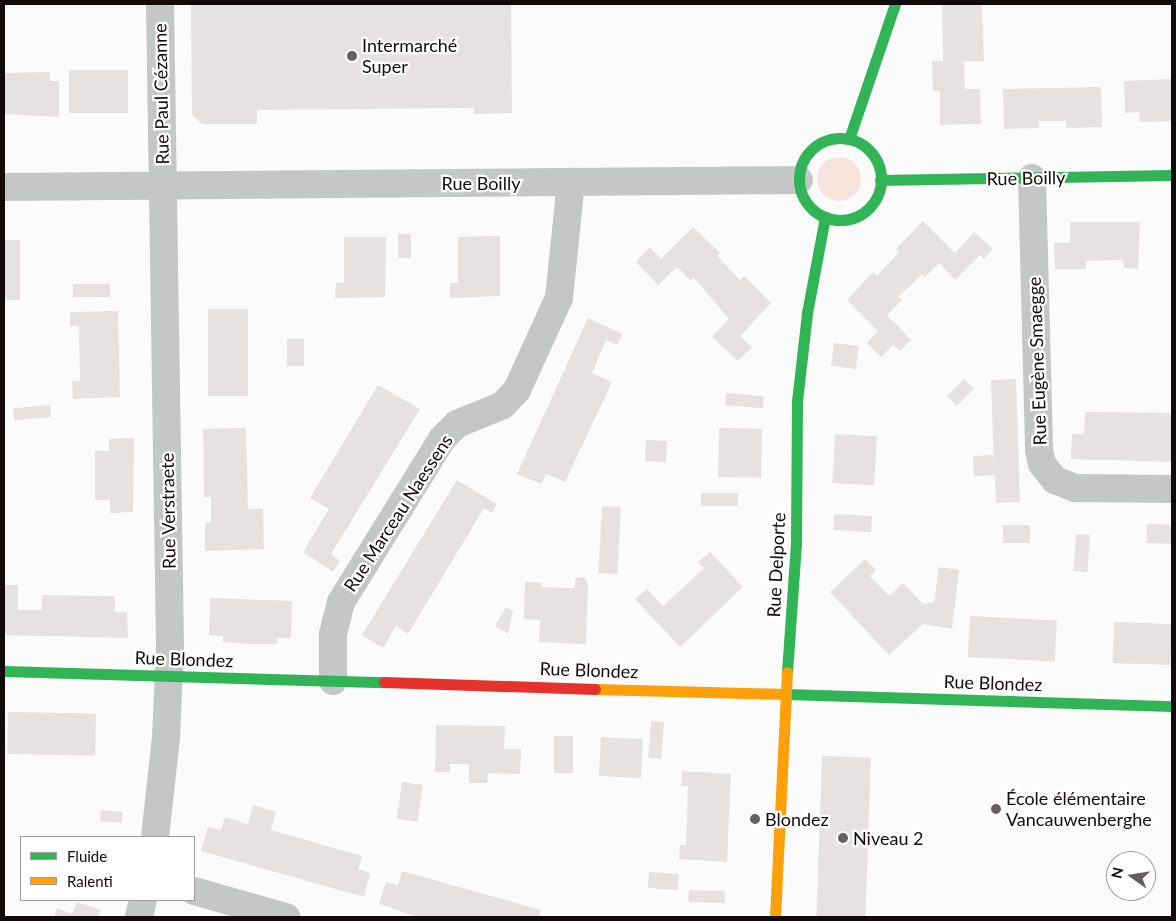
<!DOCTYPE html>
<meta charset="utf-8">
<style>
body{margin:0}
#map{position:relative;width:1176px;height:921px;overflow:hidden;background:#fcfbfb;font-family:Lato,sans-serif}
div>[style]{position:absolute}
.green>*{inset:0;background:#f5e3dc}
.round{border-radius:50%}
.building>*{inset:0;background:#e5e2e1;transform-origin:0 0}
.street>*{height:28px;margin:-14px;padding:0 14px;transform-origin:14px;border-radius:14px;background:#c5c6c6}
.fast>*{height:11px;margin:-5.5px;padding:0 5.5px;transform-origin:5.5px;border-radius:5.5px;background:#30b455}
.fast>.ring{margin:-5.5px;padding:0;box-sizing:content-box;background:none;border:11px solid #30b455;border-radius:50%}
.slow>*{height:11px;margin:-5.5px;padding:0 5.5px;transform-origin:5.5px;border-radius:5.5px;background:#ff9f0a}
.jam>*{height:11px;margin:-5.5px;padding:0 5.5px;transform-origin:5.5px;border-radius:5.5px;background:#e5322d}
.dots>*{width:14px;height:14px;translate:-50% -50%;box-sizing:border-box;border:2px solid #fff;border-radius:50%}
span{translate:-50% -50%;white-space:nowrap;text-align:center;line-height:1.15;-webkit-text-stroke:4.5px #fff;paint-order:stroke}
.poi-label{font-size:18px;color:#110c0b}
.left{translate:0 -50%;text-align:left}
.street-label{font-size:18px;color:#110c0b}
.frame{position:absolute;inset:0;border:5px solid #110c0b;pointer-events:none}
.legend{position:absolute;left:20px;top:836px;width:175px;height:65px;box-sizing:border-box;background:#fff;border:1px solid #a09e9d;margin:0;padding:6px 9px;list-style:none;font-size:15px;color:#110c0b}
.legend li{display:flex;align-items:center;gap:10px;height:25px}
.legend b{width:25px;border:1px solid #a09e9d}
.north{position:absolute;left:1106px;top:851px;width:50px;height:50px;box-sizing:border-box;background:#fff;border:1px solid #a09e9d;border-radius:50%;rotate:283deg;font-size:14px;font-weight:700;line-height:20px;text-align:center;color:#110c0b}
.north::after{content:'';display:block;margin:auto;width:18px;height:22px;background:#63605f;clip-path:polygon(50% 0,100% 100%,50% 72%,0 100%)}
</style>
<div id="map">
<div class="green">
<i class="round" style="left:817px;top:157px;width:44px;height:44px"></i>
</div>
<div class="building">
<i style="clip-path:polygon(191px 4px,511px 4px,512px 113px,474px 114px,474px 108px,257px 110px,257px 124px,202px 124px,192px 115px)"></i>
<i style="clip-path:polygon(942px 4px,982px 4px,984px 61px,964px 61px,965px 89px,980px 89px,981px 124px,940px 125px,940px 91px,933px 91px,932px 61px,943px 61px)"></i>
<i style="left:69px;top:70px;width:59px;height:43px"></i>
<i style="clip-path:polygon(50px 72px,50px 81px,59px 81px,59px 117px,4px 114px,4px 73px)"></i>
<i style="clip-path:polygon(1172px 79px,1172px 121px,1140px 122px,1139px 112px,1125px 113px,1124px 81px)"></i>
<i style="clip-path:polygon(1101px 87px,1102px 127px,1066px 128px,1066px 121px,1039px 121px,1039px 128px,1004px 129px,1003px 89px)"></i>
<i style="clip-path:polygon(923px 221px,955px 253px,974px 232px,993px 249px,984px 259px,980px 255px,955px 280px,939px 263px,925px 277px,922px 274px,898px 297px,902px 300px,887px 315px,911px 340px,900px 351px,893px 345px,881px 357px,867px 343px,878px 331px,847px 300px,873px 272px,877px 276px,899px 252px,896px 249px)"></i>
<i style="clip-path:polygon(1070px 222px,1140px 222px,1138px 269px,1124px 268px,1123px 260px,1086px 261px,1086px 269px,1055px 269px,1054px 243px,1070px 243px)"></i>
<i style="clip-path:polygon(693px 227px,720px 253px,717px 256px,740px 280px,744px 276px,771px 303px,740px 336px,752px 347px,738px 361px,712px 337px,729px 319px,694px 278px,691px 281px,677px 267px,658px 285px,636px 262px,650px 247px,661px 259px)"></i>
<i style="left:398px;top:234px;width:13px;height:24px"></i>
<i style="clip-path:polygon(500px 236px,500px 296px,450px 298px,450px 283px,458px 283px,458px 237px)"></i>
<i style="clip-path:polygon(344px 237px,386px 237px,385px 297px,335px 298px,336px 283px,344px 283px)"></i>
<i style="left:4px;top:240px;width:16px;height:60px"></i>
<i style="left:73px;top:284px;width:37px;height:13px"></i>
<i style="left:208px;top:309px;width:40px;height:87px"></i>
<i style="clip-path:polygon(118px 311px,120px 397px,73px 399px,72px 381px,80px 381px,79px 326px,70px 326px,70px 312px)"></i>
<i style="clip-path:polygon(588px 318px,622px 334px,617px 345px,606px 340px,592px 373px,612px 382px,565px 482px,546px 474px,541px 484px,517px 474px)"></i>
<i style="left:287px;top:339px;width:17px;height:27px"></i>
<i style="left:834px;top:343px;width:25px;height:23px;rotate:7deg"></i>
<i style="left:964px;top:379px;width:14px;height:24px;rotate:45deg"></i>
<i style="clip-path:polygon(1016px 379px,1020px 502px,996px 503px,995px 475px,974px 476px,973px 456px,993px 455px,994px 467px,991px 380px)"></i>
<i style="clip-path:polygon(378px 385px,420px 409px,331px 554px,340px 561px,333px 572px,303px 552px,329px 509px,310px 498px)"></i>
<i style="left:726px;top:393px;width:38px;height:12px;rotate:5deg"></i>
<i style="left:50px;top:405px;width:12px;height:37px;rotate:85deg"></i>
<i style="clip-path:polygon(1085px 412px,1172px 413px,1172px 462px,1071px 459px,1072px 434px,1084px 434px)"></i>
<i style="clip-path:polygon(246px 428px,248px 509px,263px 509px,264px 549px,205px 551px,205px 523px,211px 523px,211px 497px,204px 497px,203px 429px)"></i>
<i style="left:719px;top:428px;width:43px;height:49px;rotate:1deg"></i>
<i style="left:835px;top:434px;width:42px;height:49px;rotate:3deg"></i>
<i style="clip-path:polygon(134px 438px,133px 512px,110px 513px,110px 500px,95px 500px,95px 451px,109px 451px,109px 439px)"></i>
<i style="left:646px;top:440px;width:21px;height:21px;rotate:3deg"></i>
<i style="clip-path:polygon(457px 480px,497px 504px,492px 513px,484px 508px,408px 634px,396px 626px,383px 648px,362px 635px)"></i>
<i style="left:738px;top:493px;width:13px;height:37px;rotate:90deg"></i>
<i style="left:602px;top:506px;width:19px;height:67px;rotate:3deg"></i>
<i style="left:834px;top:514px;width:38px;height:16px;rotate:3deg"></i>
<i style="left:1147px;top:524px;width:25px;height:19px;rotate:2deg"></i>
<i style="left:1003px;top:525px;width:27px;height:18px"></i>
<i style="left:1076px;top:534px;width:14px;height:37px;rotate:4deg"></i>
<i style="clip-path:polygon(710px 552px,743px 587px,680px 647px,635px 599px,647px 589px,663px 606px,704px 568px,698px 562px)"></i>
<i style="clip-path:polygon(865px 559px,876px 570px,870px 576px,889px 596px,903px 583px,923px 604px,934px 602px,939px 567px,959px 570px,952px 629px,923px 624px,889px 655px,830px 592px)"></i>
<i style="clip-path:polygon(584px 577px,588px 584px,586px 644px,539px 642px,540px 620px,524px 619px,525px 582px,542px 583px,541px 587px,574px 588px,576px 578px)"></i>
<i style="clip-path:polygon(4px 585px,18px 585px,18px 610px,42px 610px,42px 595px,115px 596px,115px 612px,127px 612px,128px 638px,4px 635px)"></i>
<i style="clip-path:polygon(210px 598px,292px 601px,291px 638px,277px 638px,277px 644px,250px 644px,223px 642px,223px 636px,209px 635px)"></i>
<i style="clip-path:polygon(506px 607px,513px 611px,508px 634px,495px 626px)"></i>
<i style="left:970px;top:616px;width:87px;height:41px;rotate:3deg"></i>
<i style="left:1114px;top:622px;width:58px;height:41px;rotate:2deg"></i>
<i style="left:8px;top:712px;width:88px;height:42px;rotate:1deg"></i>
<i style="left:651px;top:721px;width:13px;height:37px;rotate:4deg"></i>
<i style="clip-path:polygon(436px 725px,505px 726px,504px 749px,521px 749px,520px 774px,488px 773px,487px 783px,469px 783px,469px 764px,450px 764px,450px 772px,435px 772px)"></i>
<i style="left:554px;top:736px;width:19px;height:37px"></i>
<i style="left:601px;top:737px;width:42px;height:39px;rotate:3deg"></i>
<i style="left:822px;top:756px;width:49px;height:161px;rotate:2deg"></i>
<i style="clip-path:polygon(682px 771px,731px 774px,727px 862px,679px 859px,680px 845px,686px 845px,687px 815px,688px 786px,681px 786px)"></i>
<i style="left:402px;top:782px;width:21px;height:37px;rotate:8deg"></i>
<i style="clip-path:polygon(253px 805px,276px 812px,271px 830px,362px 856px,358px 869px,370px 873px,364px 897px,201px 851px,208px 827px,221px 830px,225px 817px,248px 824px)"></i>
<i style="left:101px;top:810px;width:22px;height:11px;rotate:5deg"></i>
<i style="clip-path:polygon(402px 871px,541px 910px,539px 917px,417px 917px,379px 904px,386px 882px,398px 885px)"></i>
<i style="left:649px;top:872px;width:30px;height:16px;rotate:4deg"></i>
<i style="left:689px;top:890px;width:36px;height:12px;rotate:2deg"></i>
<i style="clip-path:polygon(77px 902px,101px 910px,98px 917px,54px 917px,57px 908px,72px 914px)"></i>
</div>
<div class="street">
<i style="left:1032px;top:178px;width:272px;rotate:88.5deg"></i>
<i style="left:1039px;top:450px;width:14px;rotate:78deg"></i>
<i style="left:1042px;top:464px;width:21px;rotate:51deg"></i>
<i style="left:1055px;top:480px;width:22px;rotate:22deg"></i>
<i style="left:1075px;top:488px;width:97px;rotate:0.6deg"></i>
<i style="left:4px;top:187px;width:795px;rotate:-0.5deg"></i>
<i style="left:333px;top:681px;width:47px;rotate:-90deg"></i>
<i style="left:333px;top:634px;width:33px;rotate:-76deg"></i>
<i style="left:341px;top:602px;width:192px;rotate:-58.2deg"></i>
<i style="left:442px;top:439px;width:21px;rotate:-45deg"></i>
<i style="left:457px;top:424px;width:50px;rotate:-22.4deg"></i>
<i style="left:503px;top:405px;width:21px;rotate:-47deg"></i>
<i style="left:517px;top:390px;width:101px;rotate:-65.5deg"></i>
<i style="left:559px;top:298px;width:117px;rotate:-84.1deg"></i>
<i style="left:155px;top:837px;width:100px;rotate:-83.7deg"></i>
<i style="left:166px;top:738px;width:92px;rotate:-87.5deg"></i>
<i style="left:170px;top:646px;width:642px;rotate:-90.89deg"></i>
<i style="left:194px;top:891px;width:96px;rotate:15.8deg"></i>
<i style="left:139px;top:917px;width:17px;rotate:-77deg"></i>
</div>
<div class="fast">
<i class="ring" style="left:799px;top:138px;width:71px;height:71px"></i>
<i style="left:849px;top:139px;width:143px;rotate:-71.2deg"></i>
<i style="left:880px;top:180px;width:292px;rotate:-1deg"></i>
<i style="left:4px;top:671px;width:380px;rotate:1.7deg"></i>
<i style="left:787px;top:672px;width:128px;rotate:-86deg"></i>
<i style="left:796px;top:544px;width:143px;rotate:-89.6deg"></i>
<i style="left:797px;top:401px;width:89px;rotate:-83.5deg"></i>
<i style="left:807px;top:313px;width:98px;rotate:-79.4deg"></i>
<i style="left:786px;top:694px;width:386px;rotate:1.8deg"></i>
</div>
<div class="slow">
<i style="left:595px;top:689px;width:191px;rotate:1.5deg"></i>
<i style="left:775px;top:917px;width:245px;rotate:-87.2deg"></i>
</div>
<div class="jam">
<i style="left:384px;top:682px;width:211px;rotate:1.9deg"></i>
</div>
<div class="dots">
<i style="left:352px;top:56px;background:#63605f"></i>
<i style="left:996px;top:809px;background:#63605f"></i>
<i style="left:755px;top:819px;background:#63605f"></i>
<i style="left:843px;top:838px;background:#63605f"></i>
</div>
<div class="poi-label">
<span class="left" style="left:362px;top:56px">Intermarché<br>Super</span>
<span class="left" style="left:1006px;top:809px">École élémentaire<br>Vancauwenberghe</span>
<span class="left" style="left:765px;top:819px">Blondez</span>
<span class="left" style="left:853px;top:838px">Niveau 2</span>
</div>
<div class="street-label">
<span style="left:161px;top:94px;rotate:-91deg">Rue Paul Cézanne</span>
<span style="left:1026px;top:178px;rotate:-1deg">Rue Boilly</span>
<span style="left:481px;top:183px">Rue Boilly</span>
<span style="left:1037px;top:361px;rotate:-92deg">Rue Eugène Smaegge</span>
<span style="left:168px;top:511px;rotate:-91deg">Rue Verstraete</span>
<span style="left:398px;top:513px;rotate:-57deg">Rue Marceau Naessens</span>
<span style="left:776px;top:565px;rotate:-87deg">Rue Delporte</span>
<span style="left:184px;top:659px;rotate:2deg">Rue Blondez</span>
<span style="left:589px;top:670px;rotate:2deg">Rue Blondez</span>
<span style="left:993px;top:683px;rotate:2deg">Rue Blondez</span>
</div>
<div class="frame"></div>
<ul class="legend">
<li><b style="height:6px;background:#30b455"></b>Fluide</li>
<li><b style="height:6px;background:#ff9f0a"></b>Ralenti</li>
</ul>
<div class="north">N</div>
</div>
